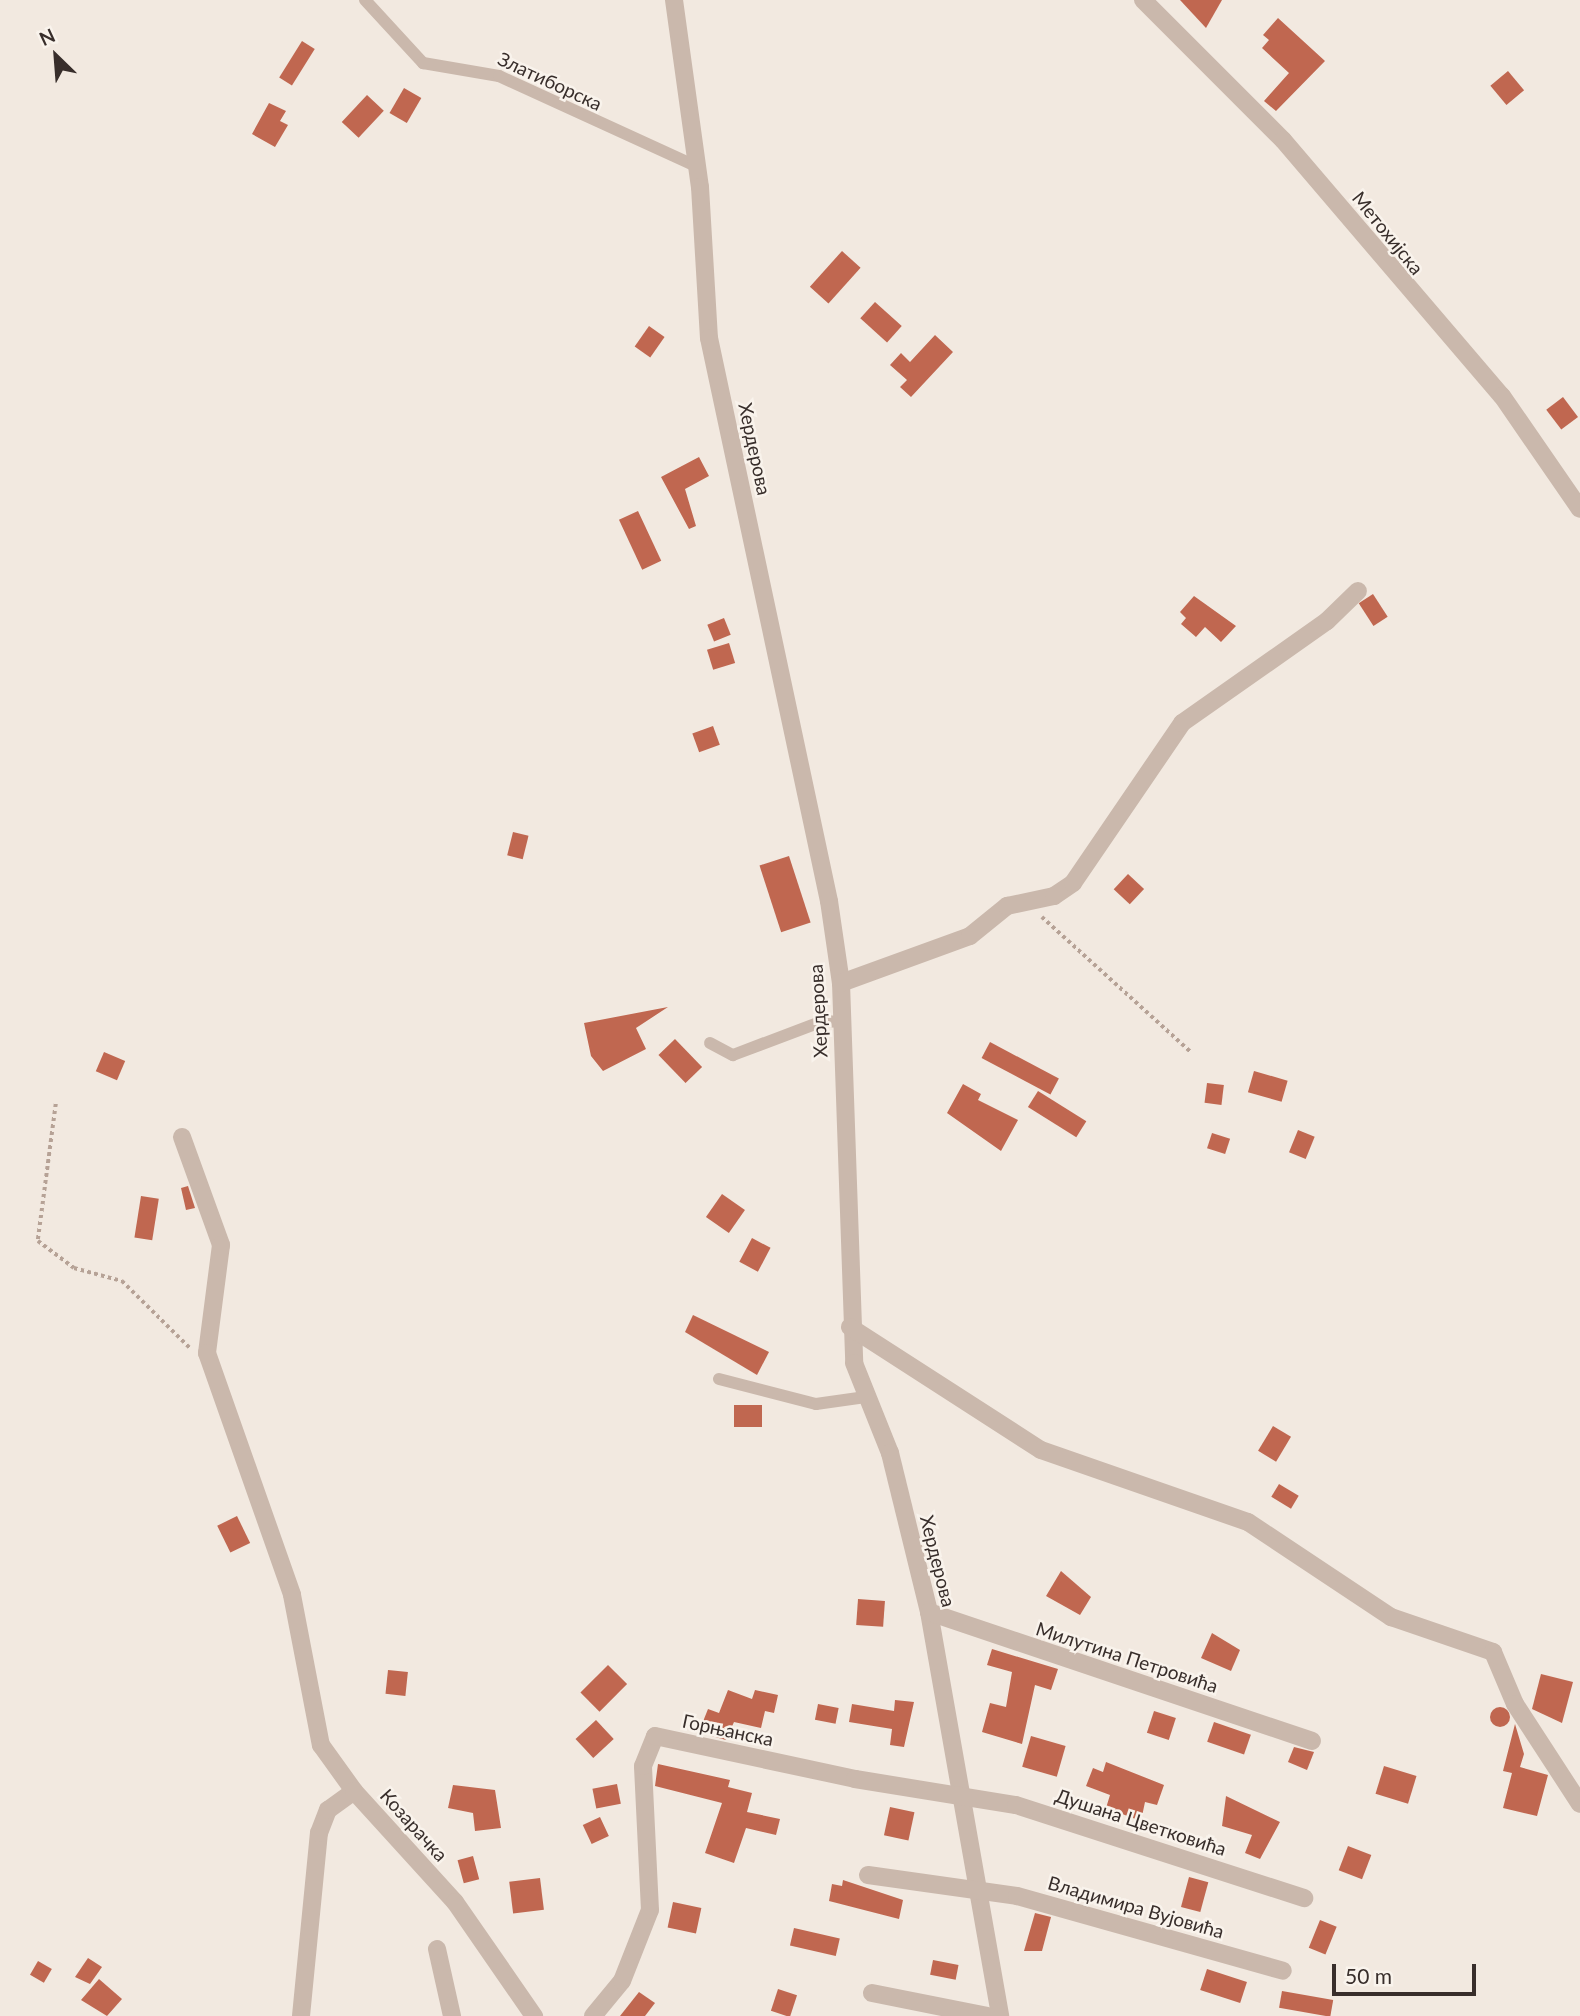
<!DOCTYPE html>
<meta charset="utf-8">
<style>
body{margin:0}
#map{position:relative;width:1580px;height:2016px;overflow:hidden;background:#f2e9e0;font-family:Lato,sans-serif}
div>[style]{position:absolute}
.building>*{inset:0;background:#c06750;transform-origin:0 0}
.round{border-radius:50%}
.path>*{height:3.5px;margin-top:-1.75px;transform-origin:0;background:repeating-linear-gradient(90deg,#b6a296 0 3.5px,transparent 0 7px)}
.service>*{height:12px;margin:-6px;padding:0 6px;transform-origin:6px;border-radius:6px;background:#cab8ac}
.minor>*{height:18px;margin:-9px;padding:0 9px;transform-origin:9px;border-radius:9px;background:#cab8ac}
span{translate:-50% -50%;white-space:nowrap;text-align:center;line-height:1.15;-webkit-text-stroke:5px #f9f3ec;paint-order:stroke}
.street-label{font-size:19px;color:#382e2b}
.north{position:absolute;left:21px;top:21px;width:70px;height:70px;-webkit-text-stroke:5px #f9f3ec;paint-order:stroke;rotate:335deg;font-size:19px;font-weight:700;line-height:28px;text-align:center;color:#382e2b}
.north::after{content:'';display:block;margin:auto;width:24px;height:32px;background:#382e2b;clip-path:polygon(50% 0,100% 100%,50% 72%,0 100%)}
.scale{position:absolute;left:1332px;top:1964px;width:144px;height:32px;box-sizing:border-box;border:4px solid #382e2b;border-top:0;padding-left:9px;font-size:21px;line-height:24px;white-space:nowrap;color:#382e2b;-webkit-text-stroke:5px #f9f3ec;paint-order:stroke}
</style>
<div id="map">
<div class="building">
<i style="clip-path:polygon(1180px 0,1222px 0,1206px 28px)"></i>
<i style="clip-path:polygon(1278px 18px,1325px 61px,1276px 111px,1264px 101px,1289px 73px,1262px 48px,1269px 40px,1263px 35px)"></i>
<i style="left:302px;top:41px;width:15px;height:43px;rotate:32deg"></i>
<i style="left:1508px;top:71px;width:25px;height:23px;rotate:50deg"></i>
<i style="left:404px;top:88px;width:20px;height:29px;rotate:30deg"></i>
<i style="left:367px;top:95px;width:23px;height:37px;rotate:43deg"></i>
<i style="clip-path:polygon(269px 103px,286px 111px,280px 121px,288px 125px,275px 147px,252px 134px)"></i>
<i style="left:842px;top:251px;width:25px;height:48px;rotate:42deg"></i>
<i style="left:875px;top:302px;width:36px;height:22px;rotate:42deg"></i>
<i style="left:649px;top:326px;width:19px;height:25px;rotate:35deg"></i>
<i style="clip-path:polygon(935px 335px,953px 352px,911px 397px,900px 387px,907px 380px,890px 365px,901px 353px,910px 362px)"></i>
<i style="left:1563px;top:397px;width:25px;height:21px;rotate:53deg"></i>
<i style="clip-path:polygon(699px 457px,709px 476px,685px 489px,696px 526px,689px 529px,661px 477px)"></i>
<i style="left:638px;top:511px;width:55px;height:21px;rotate:65deg"></i>
<i style="left:1373px;top:594px;width:27px;height:17px;rotate:57deg"></i>
<i style="clip-path:polygon(1194px 596px,1236px 626px,1221px 642px,1205px 627px,1196px 637px,1181px 624px,1186px 618px,1180px 612px)"></i>
<i style="left:724px;top:618px;width:18px;height:18px;rotate:68deg"></i>
<i style="left:729px;top:643px;width:21px;height:23px;rotate:73deg"></i>
<i style="left:713px;top:726px;width:20px;height:22px;rotate:70deg"></i>
<i style="left:513px;top:832px;width:16px;height:24px;rotate:14deg"></i>
<i style="left:789px;top:856px;width:70px;height:31px;rotate:72deg"></i>
<i style="left:1128px;top:874px;width:22px;height:21px;rotate:43deg"></i>
<i style="clip-path:polygon(668px 1007px,636px 1028px,646px 1049px,603px 1071px,591px 1056px,584px 1023px)"></i>
<i style="left:675px;top:1039px;width:39px;height:23px;rotate:46deg"></i>
<i style="left:990px;top:1042px;width:78px;height:18px;rotate:28deg"></i>
<i style="left:104px;top:1052px;width:23px;height:21px;rotate:23deg"></i>
<i style="left:1254px;top:1071px;width:35px;height:22px;rotate:16deg"></i>
<i style="left:1207px;top:1083px;width:17px;height:20px;rotate:7deg"></i>
<i style="clip-path:polygon(963px 1084px,981px 1094px,978px 1100px,1018px 1120px,1001px 1151px,947px 1113px)"></i>
<i style="left:1038px;top:1091px;width:57px;height:19px;rotate:32deg"></i>
<i style="left:1298px;top:1130px;width:18px;height:24px;rotate:22deg"></i>
<i style="left:1212px;top:1133px;width:19px;height:16px;rotate:18deg"></i>
<i style="clip-path:polygon(188px 1186px,195px 1208px,186px 1210px,181px 1188px)"></i>
<i style="left:722px;top:1194px;width:28px;height:28px;rotate:35deg"></i>
<i style="left:141px;top:1196px;width:18px;height:42px;rotate:9deg"></i>
<i style="left:752px;top:1238px;width:21px;height:27px;rotate:28deg"></i>
<i style="clip-path:polygon(693px 1315px,769px 1352px,757px 1375px,685px 1332px)"></i>
<i style="left:734px;top:1405px;width:28px;height:22px"></i>
<i style="left:1273px;top:1426px;width:21px;height:29px;rotate:31deg"></i>
<i style="left:1279px;top:1484px;width:23px;height:15px;rotate:31deg"></i>
<i style="left:237px;top:1516px;width:30px;height:22px;rotate:64deg"></i>
<i style="clip-path:polygon(1061px 1571px,1091px 1597px,1080px 1615px,1046px 1596px)"></i>
<i style="left:858px;top:1599px;width:27px;height:26px;rotate:4deg"></i>
<i style="clip-path:polygon(1212px 1633px,1240px 1650px,1231px 1671px,1201px 1658px)"></i>
<i style="clip-path:polygon(992px 1649px,1058px 1669px,1051px 1690px,1035px 1685px,1022px 1744px,982px 1732px,990px 1703px,1006px 1707px,1012px 1672px,987px 1665px)"></i>
<i style="left:608px;top:1665px;width:27px;height:39px;rotate:45deg"></i>
<i style="left:388px;top:1670px;width:20px;height:24px;rotate:6deg"></i>
<i style="clip-path:polygon(1541px 1674px,1573px 1682px,1562px 1723px,1532px 1709px)"></i>
<i style="clip-path:polygon(728px 1690px,752px 1699px,755px 1690px,778px 1695px,774px 1713px,765px 1711px,761px 1728px,734px 1722px,726px 1740px,708px 1735px,711px 1727px,702px 1724px,708px 1709px,719px 1713px)"></i>
<i style="clip-path:polygon(895px 1700px,914px 1702px,904px 1747px,890px 1745px,892px 1729px,849px 1722px,852px 1704px,894px 1711px)"></i>
<i style="left:818px;top:1704px;width:21px;height:16px;rotate:11deg"></i>
<i class="round" style="left:1490px;top:1707px;width:20px;height:20px"></i>
<i style="left:1154px;top:1711px;width:23px;height:23px;rotate:18deg"></i>
<i style="left:596px;top:1720px;width:26px;height:28px;rotate:47deg"></i>
<i style="left:1214px;top:1722px;width:39px;height:21px;rotate:19deg"></i>
<i style="clip-path:polygon(1515px 1724px,1524px 1754px,1520px 1767px,1548px 1775px,1537px 1816px,1503px 1808px,1512px 1773px,1503px 1771px)"></i>
<i style="left:1031px;top:1736px;width:36px;height:32px;rotate:16deg"></i>
<i style="clip-path:polygon(1294px 1747px,1314px 1752px,1307px 1770px,1288px 1762px)"></i>
<i style="clip-path:polygon(1106px 1762px,1164px 1785px,1157px 1805px,1145px 1802px,1141px 1821px,1106px 1808px,1110px 1795px,1086px 1786px,1093px 1768px,1103px 1772px)"></i>
<i style="clip-path:polygon(658px 1764px,730px 1780px,728px 1787px,752px 1793px,747px 1812px,780px 1819px,776px 1835px,746px 1828px,734px 1863px,705px 1853px,722px 1803px,655px 1786px)"></i>
<i style="left:1384px;top:1766px;width:34px;height:29px;rotate:17deg"></i>
<i style="left:617px;top:1784px;width:20px;height:25px;rotate:79deg"></i>
<i style="clip-path:polygon(453px 1785px,495px 1790px,501px 1828px,475px 1831px,473px 1813px,448px 1808px)"></i>
<i style="clip-path:polygon(1226px 1796px,1280px 1822px,1260px 1859px,1245px 1853px,1252px 1835px,1222px 1826px)"></i>
<i style="left:890px;top:1807px;width:25px;height:29px;rotate:12deg"></i>
<i style="left:600px;top:1817px;width:21px;height:19px;rotate:65deg"></i>
<i style="left:1348px;top:1846px;width:25px;height:26px;rotate:21deg"></i>
<i style="left:473px;top:1856px;width:24px;height:16px;rotate:75deg"></i>
<i style="left:1189px;top:1877px;width:20px;height:31px;rotate:15deg"></i>
<i style="left:540px;top:1878px;width:32px;height:31px;rotate:83deg"></i>
<i style="clip-path:polygon(843px 1880px,903px 1900px,899px 1919px,829px 1901px,832px 1884px,842px 1886px)"></i>
<i style="left:673px;top:1902px;width:29px;height:26px;rotate:12deg"></i>
<i style="clip-path:polygon(1035px 1913px,1051px 1917px,1042px 1951px,1024px 1951px)"></i>
<i style="left:1320px;top:1920px;width:18px;height:30px;rotate:22deg"></i>
<i style="left:794px;top:1928px;width:47px;height:18px;rotate:13deg"></i>
<i style="clip-path:polygon(88px 1958px,102px 1967px,90px 1984px,75px 1977px)"></i>
<i style="left:933px;top:1960px;width:26px;height:15px;rotate:11deg"></i>
<i style="left:38px;top:1961px;width:16px;height:16px;rotate:30deg"></i>
<i style="left:1207px;top:1969px;width:42px;height:22px;rotate:18deg"></i>
<i style="clip-path:polygon(99px 1979px,122px 1999px,107px 2016px,81px 2000px)"></i>
<i style="left:778px;top:1989px;width:20px;height:23px;rotate:18deg"></i>
<i style="left:1282px;top:1991px;width:52px;height:17px;rotate:10deg"></i>
<i style="clip-path:polygon(639px 1992px,655px 2003px,645px 2016px,620px 2016px)"></i>
</div>
<div class="path">
<i style="left:1042px;top:917px;width:201px;rotate:42.2deg"></i>
<i style="left:56px;top:1104px;width:138px;rotate:97.5deg"></i>
<i style="left:38px;top:1241px;width:45px;rotate:36.9deg"></i>
<i style="left:74px;top:1268px;width:50px;rotate:15.2deg"></i>
<i style="left:122px;top:1281px;width:95px;rotate:44.6deg"></i>
</div>
<div class="service">
<i style="left:365px;top:0;width:86px;rotate:47.4deg"></i>
<i style="left:423px;top:63px;width:77px;rotate:9.7deg"></i>
<i style="left:499px;top:76px;width:219px;rotate:24.6deg"></i>
<i style="left:710px;top:1043px;width:26px;rotate:28deg"></i>
<i style="left:733px;top:1055px;width:96px;rotate:-20.7deg"></i>
<i style="left:823px;top:1021px;width:18px;rotate:3deg"></i>
<i style="left:719px;top:1379px;width:100px;rotate:14.5deg"></i>
<i style="left:816px;top:1404px;width:50px;rotate:-8deg"></i>
</div>
<div class="minor">
<i style="left:674px;top:0;width:189px;rotate:82.1deg"></i>
<i style="left:700px;top:187px;width:151px;rotate:86.6deg"></i>
<i style="left:709px;top:338px;width:576px;rotate:77.97deg"></i>
<i style="left:829px;top:901px;width:83px;rotate:81.7deg"></i>
<i style="left:841px;top:983px;width:380px;rotate:88deg"></i>
<i style="left:854px;top:1363px;width:97px;rotate:68.2deg"></i>
<i style="left:890px;top:1453px;width:164px;rotate:76.2deg"></i>
<i style="left:929px;top:1612px;width:410px;rotate:80deg"></i>
<i style="left:1143px;top:0;width:198px;rotate:45deg"></i>
<i style="left:1283px;top:140px;width:337px;rotate:49.5deg"></i>
<i style="left:1502px;top:396px;width:137px;rotate:55.4deg"></i>
<i style="left:841px;top:983px;width:137px;rotate:-20deg"></i>
<i style="left:970px;top:936px;width:48px;rotate:-39deg"></i>
<i style="left:1007px;top:906px;width:48px;rotate:-12deg"></i>
<i style="left:1054px;top:896px;width:23px;rotate:-34deg"></i>
<i style="left:1073px;top:883px;width:194px;rotate:-55.7deg"></i>
<i style="left:1182px;top:723px;width:177px;rotate:-35.1deg"></i>
<i style="left:1327px;top:621px;width:43px;rotate:-44.1deg"></i>
<i style="left:182px;top:1137px;width:115px;rotate:70.1deg"></i>
<i style="left:221px;top:1245px;width:109px;rotate:97.4deg"></i>
<i style="left:207px;top:1353px;width:256px;rotate:70.6deg"></i>
<i style="left:292px;top:1595px;width:153px;rotate:79.1deg"></i>
<i style="left:321px;top:1745px;width:57px;rotate:54.3deg"></i>
<i style="left:850px;top:1327px;width:227px;rotate:32.8deg"></i>
<i style="left:1041px;top:1450px;width:219px;rotate:19.2deg"></i>
<i style="left:1248px;top:1522px;width:172px;rotate:33.6deg"></i>
<i style="left:1391px;top:1617px;width:108px;rotate:18.9deg"></i>
<i style="left:1493px;top:1652px;width:56px;rotate:67.1deg"></i>
<i style="left:1515px;top:1704px;width:119px;rotate:57deg"></i>
<i style="left:929px;top:1612px;width:404px;rotate:18.6deg"></i>
<i style="left:868px;top:1875px;width:150px;rotate:8deg"></i>
<i style="left:1017px;top:1896px;width:276px;rotate:15.7deg"></i>
<i style="left:437px;top:1949px;width:69px;rotate:77.4deg"></i>
<i style="left:872px;top:1993px;width:117px;rotate:11.3deg"></i>
<i style="left:301px;top:2016px;width:184px;rotate:-84.4deg"></i>
<i style="left:319px;top:1833px;width:25px;rotate:-69deg"></i>
<i style="left:328px;top:1810px;width:32px;rotate:-36deg"></i>
<i style="left:354px;top:1791px;width:150px;rotate:47.7deg"></i>
<i style="left:455px;top:1902px;width:139px;rotate:55.3deg"></i>
<i style="left:593px;top:2016px;width:45px;rotate:-50.4deg"></i>
<i style="left:622px;top:1981px;width:76px;rotate:-68.5deg"></i>
<i style="left:650px;top:1910px;width:144px;rotate:-92.8deg"></i>
<i style="left:643px;top:1766px;width:32px;rotate:-68deg"></i>
<i style="left:655px;top:1736px;width:205px;rotate:12.1deg"></i>
<i style="left:855px;top:1779px;width:163px;rotate:9.2deg"></i>
<i style="left:1016px;top:1805px;width:303px;rotate:17.9deg"></i>
</div>
<div class="street-label">
<span style="left:550px;top:81px;rotate:25deg">Златиборска</span>
<span style="left:1388px;top:233px;rotate:51deg">Метохијска</span>
<span style="left:755px;top:449px;rotate:78deg">Хердерова</span>
<span style="left:818px;top:1011px;rotate:-93deg">Хердерова</span>
<span style="left:938px;top:1561px;rotate:76deg">Хердерова</span>
<span style="left:1127px;top:1657px;rotate:18deg">Милутина Петровића</span>
<span style="left:728px;top:1730px;rotate:12deg">Горњанска</span>
<span style="left:1141px;top:1822px;rotate:18deg">Душана Цветковића</span>
<span style="left:414px;top:1825px;rotate:48deg">Козарачка</span>
<span style="left:1136px;top:1907px;rotate:16deg">Владимира Вујовића</span>
</div>
<div class="north">N</div>
<div class="scale">50 m</div>
</div>
